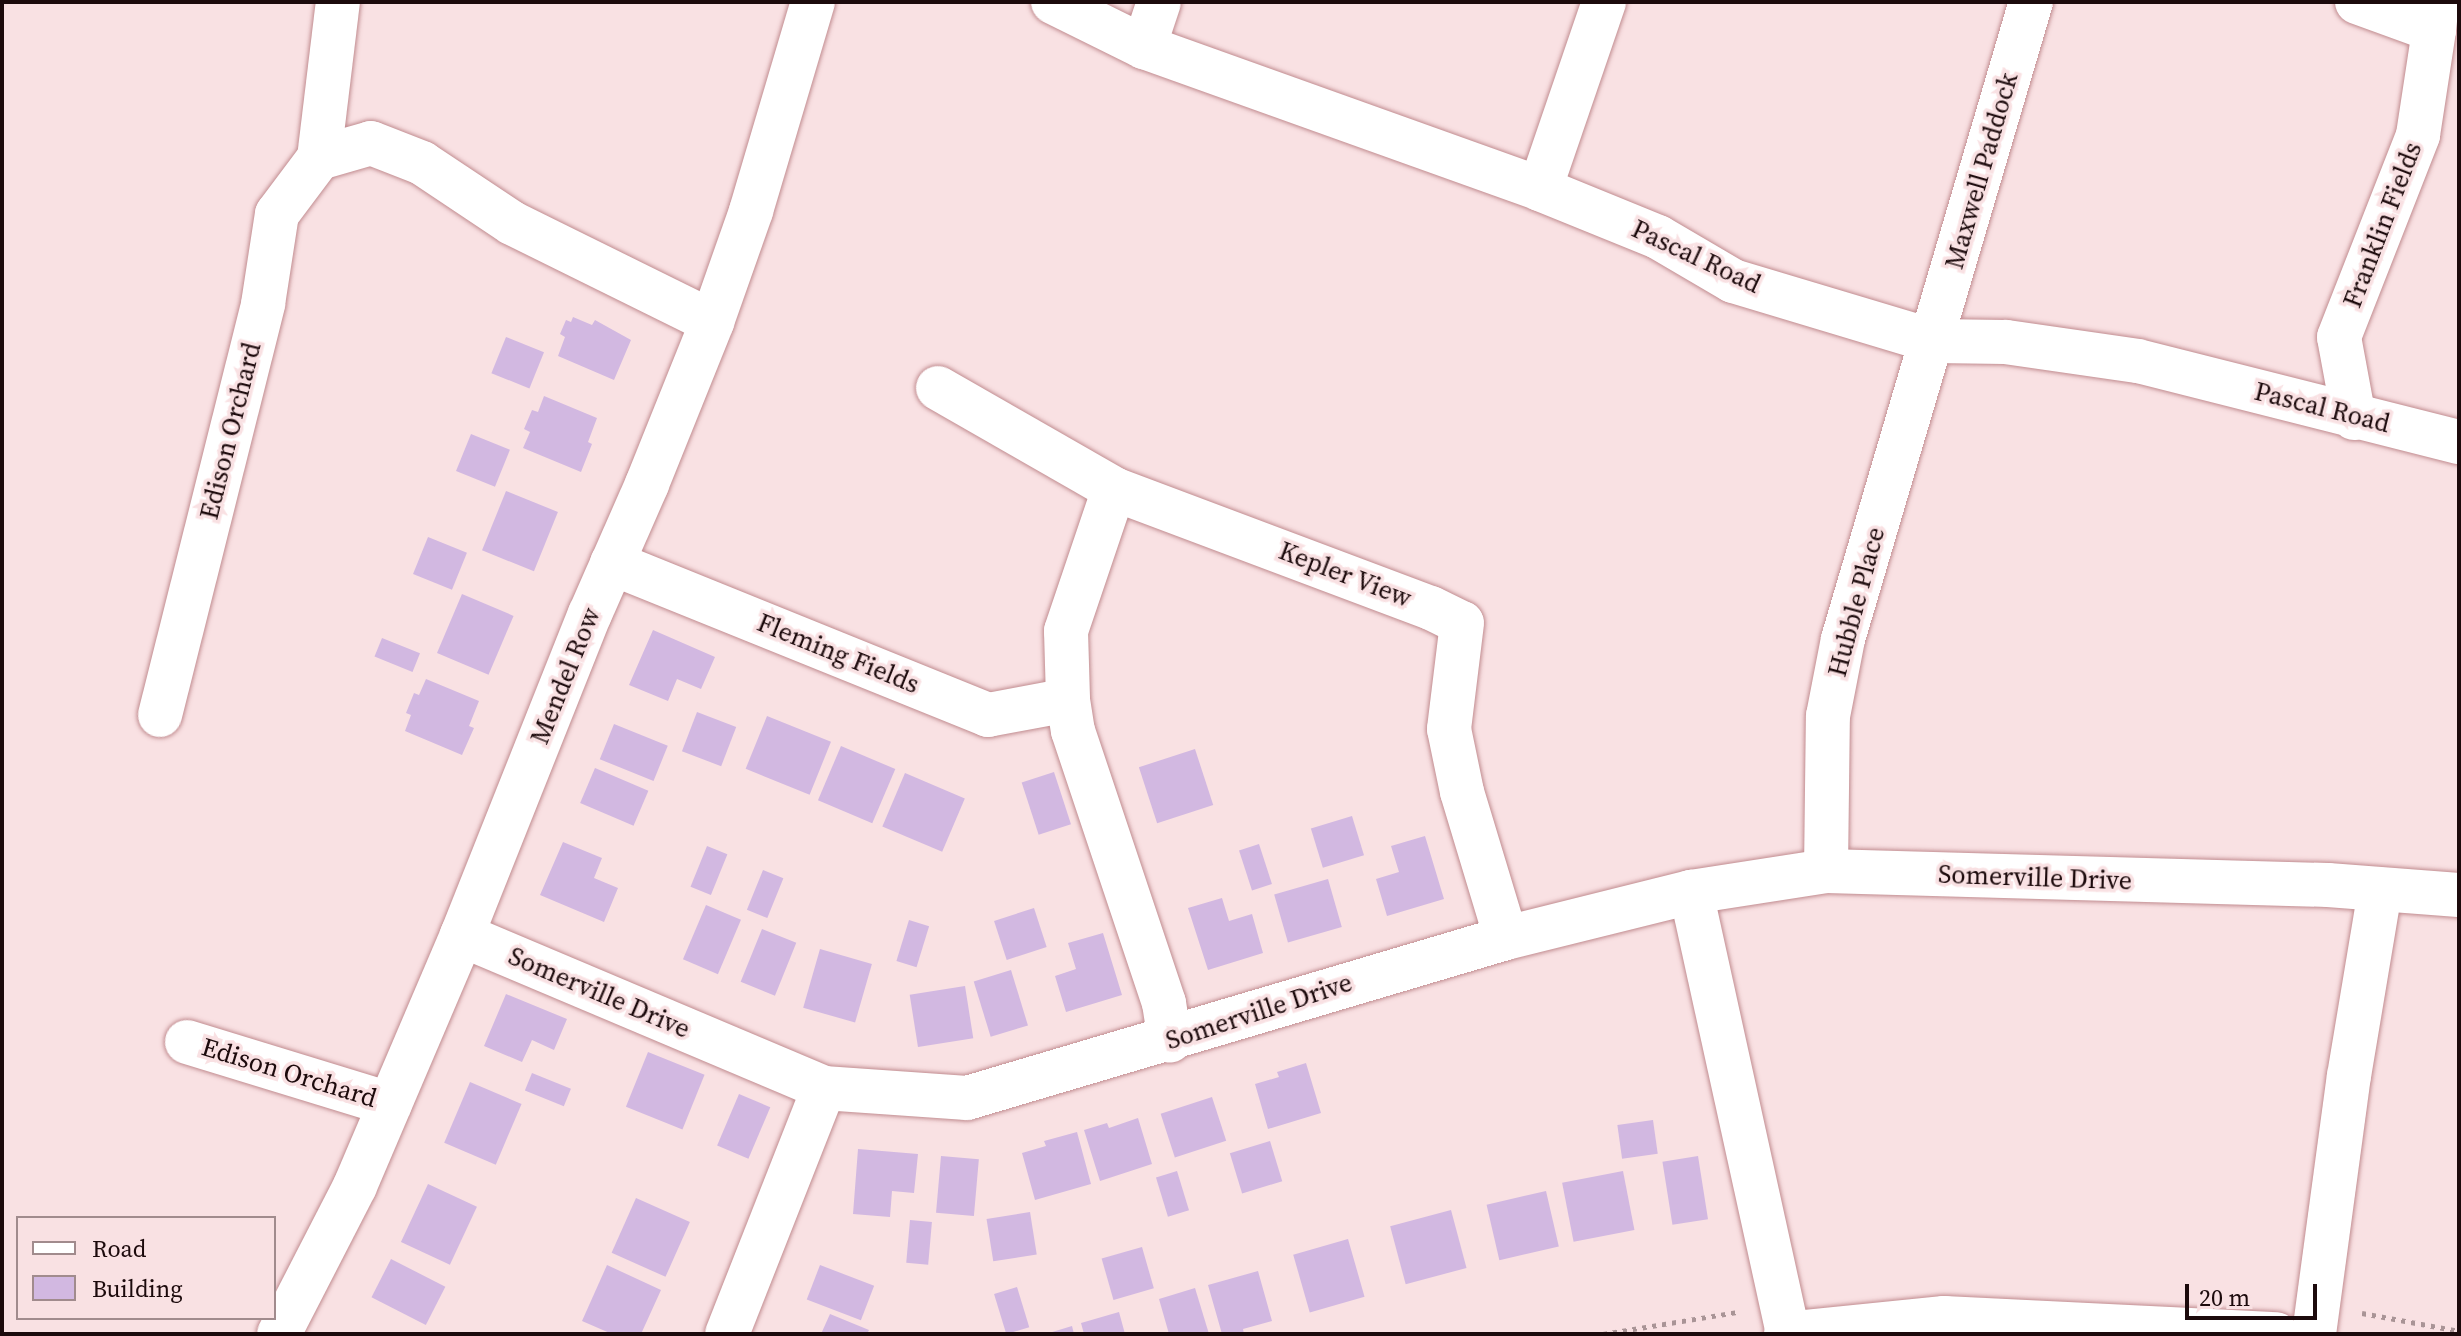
<!DOCTYPE html>
<style>
body{margin:0}
#map{position:relative;width:2461px;height:1336px;overflow:hidden;background:#f9e1e3;font-family:"Source Serif 4",serif}
div>[style]{position:absolute}
.building>*{inset:0;background:#d2b8e1;transform-origin:0 0}
.path>*{height:5px;margin-top:-2.5px;transform-origin:0;background:repeating-linear-gradient(90deg,#a99496 0 4px,transparent 0 10px)}
.roads{filter:drop-shadow(0 0 2px #c18c90) drop-shadow(0 0 2px #c18c90)}
.minor>*{height:44px;margin:-22px;padding:0 22px;transform-origin:22px;border-radius:22px;background:#fff}
span{translate:-50% -50%;white-space:nowrap;text-align:center;line-height:1.15;-webkit-text-stroke:7px #f9e1e3;paint-order:stroke}
.street-label{font-size:26px;color:#1c0a0c}
.frame{position:absolute;inset:0;border:4px solid #1c0a0c;pointer-events:none}
.legend{position:absolute;left:16px;top:1216px;width:260px;height:104px;box-sizing:border-box;background:#f9e1e3;border:2px solid #a18b8d;margin:0;padding:10px 14px;list-style:none;font-size:24px;color:#1c0a0c}
.legend li{display:flex;align-items:center;gap:16px;height:40px}
.legend b{width:40px;border:2px solid #a18b8d}
.scale{position:absolute;left:2185px;top:1284px;width:132px;height:36px;box-sizing:border-box;border:4px solid #1c0a0c;border-top:0;padding-left:10px;font-size:24px;line-height:28px;white-space:nowrap;color:#1c0a0c;-webkit-text-stroke:6px #f9e1e3;paint-order:stroke}
</style>
<div id="map">
<div class="building">
<i style="clip-path:polygon(573px 317px,592px 325px,595px 320px,631px 340px,614px 380px,558px 356px,565px 337px,560px 334px,566px 320px,571px 322px)"></i>
<i style="left:506px;top:337px;width:41px;height:39px;rotate:22deg"></i>
<i style="clip-path:polygon(544px 396px,597px 418px,588px 442px,592px 444px,581px 472px,523px 448px,530px 432px,524px 429px,532px 410px,538px 412px)"></i>
<i style="left:471px;top:434px;width:42px;height:40px;rotate:22deg"></i>
<i style="left:506px;top:491px;width:56px;height:64px;rotate:22deg"></i>
<i style="left:428px;top:537px;width:42px;height:40px;rotate:22deg"></i>
<i style="left:462px;top:594px;width:56px;height:64px;rotate:23deg"></i>
<i style="clip-path:polygon(653px 630px,715px 657px,701px 689px,677px 679px,668px 701px,629px 685px)"></i>
<i style="left:382px;top:638px;width:41px;height:20px;rotate:22deg"></i>
<i style="clip-path:polygon(426px 679px,479px 701px,469px 726px,474px 728px,462px 755px,405px 731px,411px 715px,406px 713px,414px 693px,419px 695px)"></i>
<i style="left:697px;top:712px;width:42px;height:42px;rotate:21deg"></i>
<i style="left:767px;top:716px;width:69px;height:57px;rotate:22deg"></i>
<i style="left:614px;top:724px;width:58px;height:38px;rotate:22deg"></i>
<i style="left:841px;top:746px;width:59px;height:59px;rotate:23deg"></i>
<i style="left:1195px;top:749px;width:59px;height:59px;rotate:72deg"></i>
<i style="left:595px;top:768px;width:58px;height:38px;rotate:23deg"></i>
<i style="left:1054px;top:772px;width:55px;height:34px;rotate:72deg"></i>
<i style="left:905px;top:773px;width:65px;height:58px;rotate:23deg"></i>
<i style="left:1352px;top:816px;width:41px;height:43px;rotate:73deg"></i>
<i style="clip-path:polygon(1425px 836px,1444px 899px,1387px 916px,1376px 879px,1399px 872px,1391px 846px)"></i>
<i style="clip-path:polygon(563px 842px,602px 858px,594px 878px,618px 888px,604px 922px,540px 895px)"></i>
<i style="left:1259px;top:844px;width:42px;height:21px;rotate:72deg"></i>
<i style="left:707px;top:846px;width:22px;height:44px;rotate:22deg"></i>
<i style="left:763px;top:870px;width:22px;height:43px;rotate:22deg"></i>
<i style="left:1328px;top:879px;width:50px;height:56px;rotate:74deg"></i>
<i style="clip-path:polygon(1222px 898px,1229px 921px,1252px 914px,1263px 953px,1208px 970px,1188px 908px)"></i>
<i style="left:706px;top:905px;width:38px;height:59px;rotate:23deg"></i>
<i style="left:1034px;top:908px;width:41px;height:42px;rotate:72deg"></i>
<i style="left:909px;top:920px;width:21px;height:43px;rotate:17deg"></i>
<i style="left:762px;top:929px;width:37px;height:57px;rotate:22deg"></i>
<i style="clip-path:polygon(1103px 933px,1122px 995px,1066px 1012px,1055px 976px,1076px 969px,1068px 943px)"></i>
<i style="left:820px;top:949px;width:54px;height:61px;rotate:16deg"></i>
<i style="left:1011px;top:970px;width:58px;height:39px;rotate:73deg"></i>
<i style="left:965px;top:986px;width:53px;height:56px;rotate:81deg"></i>
<i style="clip-path:polygon(506px 994px,567px 1019px,554px 1050px,532px 1040px,522px 1062px,484px 1046px)"></i>
<i style="left:648px;top:1052px;width:61px;height:59px;rotate:22deg"></i>
<i style="clip-path:polygon(1306px 1063px,1321px 1113px,1268px 1129px,1255px 1084px,1279px 1077px,1277px 1072px)"></i>
<i style="left:532px;top:1073px;width:42px;height:19px;rotate:22deg"></i>
<i style="left:470px;top:1082px;width:56px;height:66px;rotate:23deg"></i>
<i style="left:739px;top:1094px;width:34px;height:56px;rotate:23deg"></i>
<i style="left:1212px;top:1097px;width:46px;height:54px;rotate:72deg"></i>
<i style="clip-path:polygon(1138px 1118px,1152px 1164px,1100px 1181px,1084px 1130px,1107px 1123px,1109px 1128px)"></i>
<i style="left:1653px;top:1120px;width:34px;height:36px;rotate:82deg"></i>
<i style="clip-path:polygon(1077px 1132px,1091px 1184px,1035px 1200px,1022px 1153px,1046px 1146px,1044px 1141px)"></i>
<i style="left:1270px;top:1141px;width:42px;height:42px;rotate:73deg"></i>
<i style="clip-path:polygon(858px 1149px,918px 1154px,914px 1193px,892px 1191px,890px 1217px,853px 1214px)"></i>
<i style="left:941px;top:1156px;width:38px;height:57px;rotate:5deg"></i>
<i style="left:1698px;top:1156px;width:64px;height:36px;rotate:81deg"></i>
<i style="left:1177px;top:1171px;width:41px;height:22px;rotate:73deg"></i>
<i style="left:1623px;top:1171px;width:60px;height:62px;rotate:79deg"></i>
<i style="left:428px;top:1184px;width:54px;height:64px;rotate:25deg"></i>
<i style="left:1546px;top:1191px;width:57px;height:61px;rotate:77deg"></i>
<i style="left:636px;top:1198px;width:59px;height:60px;rotate:24deg"></i>
<i style="left:1451px;top:1210px;width:60px;height:63px;rotate:75deg"></i>
<i style="left:1030px;top:1212px;width:43px;height:44px;rotate:81deg"></i>
<i style="left:910px;top:1220px;width:22px;height:43px;rotate:5deg"></i>
<i style="left:1348px;top:1239px;width:60px;height:57px;rotate:74deg"></i>
<i style="left:1142px;top:1247px;width:43px;height:42px;rotate:74deg"></i>
<i style="left:391px;top:1259px;width:61px;height:43px;rotate:27deg"></i>
<i style="clip-path:polygon(607px 1265px,661px 1290px,641px 1334px,612px 1334px,582px 1321px)"></i>
<i style="left:820px;top:1265px;width:58px;height:37px;rotate:21deg"></i>
<i style="clip-path:polygon(1258px 1271px,1272px 1321px,1243px 1329px,1244px 1334px,1222px 1334px,1208px 1285px)"></i>
<i style="left:1017px;top:1287px;width:42px;height:24px;rotate:73deg"></i>
<i style="clip-path:polygon(1195px 1288px,1209px 1334px,1169px 1334px,1159px 1299px)"></i>
<i style="clip-path:polygon(1119px 1312px,1125px 1334px,1084px 1334px,1081px 1323px)"></i>
<i style="clip-path:polygon(830px 1314px,869px 1330px,867px 1334px,821px 1334px)"></i>
<i style="clip-path:polygon(1072px 1326px,1074px 1334px,1049px 1334px,1049px 1333px)"></i>
</div>
<div class="path">
<i style="left:2362px;top:1313px;width:99px;rotate:10.5deg"></i>
<i style="left:1603px;top:1334px;width:137px;rotate:-9.3deg"></i>
</div>
<div class="roads">
<div class="minor">
<i style="left:1053px;top:2px;width:102px;rotate:26.3deg"></i>
<i style="left:1144px;top:47px;width:421px;rotate:19.7deg"></i>
<i style="left:1540px;top:189px;width:127px;rotate:22.1deg"></i>
<i style="left:1658px;top:237px;width:87px;rotate:30.4deg"></i>
<i style="left:1733px;top:281px;width:209px;rotate:16.7deg"></i>
<i style="left:1933px;top:341px;width:73px;rotate:0.8deg"></i>
<i style="left:2006px;top:342px;width:133px;rotate:8.2deg"></i>
<i style="left:2138px;top:361px;width:331px;rotate:14.2deg"></i>
<i style="left:2357px;top:2px;width:82px;rotate:20deg"></i>
<i style="left:2434px;top:30px;width:28px;rotate:-84deg"></i>
<i style="left:1144px;top:47px;width:47px;rotate:-71.6deg"></i>
<i style="left:319px;top:158px;width:157px;rotate:-83.1deg"></i>
<i style="left:1540px;top:189px;width:198px;rotate:-71.1deg"></i>
<i style="left:938px;top:388px;width:203px;rotate:29.8deg"></i>
<i style="left:1114px;top:489px;width:339px;rotate:20.6deg"></i>
<i style="left:1431px;top:608px;width:34px;rotate:26deg"></i>
<i style="left:1462px;top:623px;width:107px;rotate:97deg"></i>
<i style="left:1449px;top:729px;width:64px;rotate:78.3deg"></i>
<i style="left:1462px;top:792px;width:152px;rotate:73.2deg"></i>
<i style="left:2354px;top:418px;width:82px;rotate:-100.5deg"></i>
<i style="left:2339px;top:337px;width:217px;rotate:-68.6deg"></i>
<i style="left:2418px;top:135px;width:106px;rotate:-81.3deg"></i>
<i style="left:1114px;top:489px;width:150px;rotate:108.7deg"></i>
<i style="left:1066px;top:631px;width:69px;rotate:88.3deg"></i>
<i style="left:1068px;top:700px;width:31px;rotate:81deg"></i>
<i style="left:1073px;top:731px;width:287px;rotate:71.5deg"></i>
<i style="left:1164px;top:1003px;width:38px;rotate:81deg"></i>
<i style="left:612px;top:563px;width:406px;rotate:22deg"></i>
<i style="left:988px;top:715px;width:81px;rotate:-10.6deg"></i>
<i style="left:160px;top:715px;width:424px;rotate:-75.9deg"></i>
<i style="left:263px;top:304px;width:91px;rotate:-81.2deg"></i>
<i style="left:277px;top:214px;width:70px;rotate:-53.1deg"></i>
<i style="left:319px;top:158px;width:54px;rotate:-16.1deg"></i>
<i style="left:371px;top:143px;width:55px;rotate:21.4deg"></i>
<i style="left:422px;top:163px;width:108px;rotate:33.7deg"></i>
<i style="left:512px;top:223px;width:223px;rotate:26.3deg"></i>
<i style="left:1826px;top:871px;width:155px;rotate:-89.3deg"></i>
<i style="left:1828px;top:716px;width:78px;rotate:-79deg"></i>
<i style="left:1843px;top:639px;width:664px;rotate:-73.56deg"></i>
<i style="left:1691px;top:892px;width:453px;rotate:77.6deg"></i>
<i style="left:462px;top:935px;width:393px;rotate:22.9deg"></i>
<i style="left:824px;top:1088px;width:143px;rotate:4deg"></i>
<i style="left:967px;top:1098px;width:562px;rotate:-16.53deg"></i>
<i style="left:1506px;top:938px;width:191px;rotate:-14deg"></i>
<i style="left:1691px;top:892px;width:137px;rotate:-8.8deg"></i>
<i style="left:1826px;top:871px;width:502px;rotate:1.6deg"></i>
<i style="left:2328px;top:885px;width:131px;rotate:4.4deg"></i>
<i style="left:187px;top:1042px;width:212px;rotate:17deg"></i>
<i style="left:279px;top:1334px;width:166px;rotate:-62.8deg"></i>
<i style="left:355px;top:1186px;width:273px;rotate:-66.9deg"></i>
<i style="left:462px;top:935px;width:346px;rotate:-68.3deg"></i>
<i style="left:590px;top:614px;width:142px;rotate:-66.3deg"></i>
<i style="left:647px;top:484px;width:175px;rotate:-68.1deg"></i>
<i style="left:712px;top:322px;width:118px;rotate:-70.6deg"></i>
<i style="left:751px;top:211px;width:218px;rotate:-73.5deg"></i>
<i style="left:727px;top:1334px;width:264px;rotate:-68.5deg"></i>
<i style="left:1786px;top:1334px;width:159px;rotate:-5.8deg"></i>
<i style="left:1944px;top:1318px;width:333px;rotate:2.8deg"></i>
<i style="left:2314px;top:1334px;width:260px;rotate:-82.3deg"></i>
<i style="left:2349px;top:1076px;width:189px;rotate:-80.5deg"></i>
</div>
</div>
<div class="street-label">
<span style="left:1982px;top:171px;rotate:-74deg">Maxwell Paddock</span>
<span style="left:2383px;top:225px;rotate:-69deg">Franklin Fields</span>
<span style="left:1696px;top:257px;rotate:25deg">Pascal Road</span>
<span style="left:2322px;top:408px;rotate:14deg">Pascal Road</span>
<span style="left:231px;top:431px;rotate:-76deg">Edison Orchard</span>
<span style="left:1345px;top:575px;rotate:21deg">Kepler View</span>
<span style="left:1857px;top:602px;rotate:-75deg">Hubble Place</span>
<span style="left:838px;top:654px;rotate:22deg">Fleming Fields</span>
<span style="left:566px;top:676px;rotate:-68deg">Mendel Row</span>
<span style="left:2035px;top:878px;rotate:2deg">Somerville Drive</span>
<span style="left:599px;top:993px;rotate:23deg">Somerville Drive</span>
<span style="left:1259px;top:1012px;rotate:-18deg">Somerville Drive</span>
<span style="left:289px;top:1073px;rotate:17deg">Edison Orchard</span>
</div>
<div class="frame"></div>
<ul class="legend">
<li><b style="height:10px;background:#fff"></b>Road</li>
<li><b style="height:22px;background:#d2b8e1"></b>Building</li>
</ul>
<div class="scale">20 m</div>
</div>
